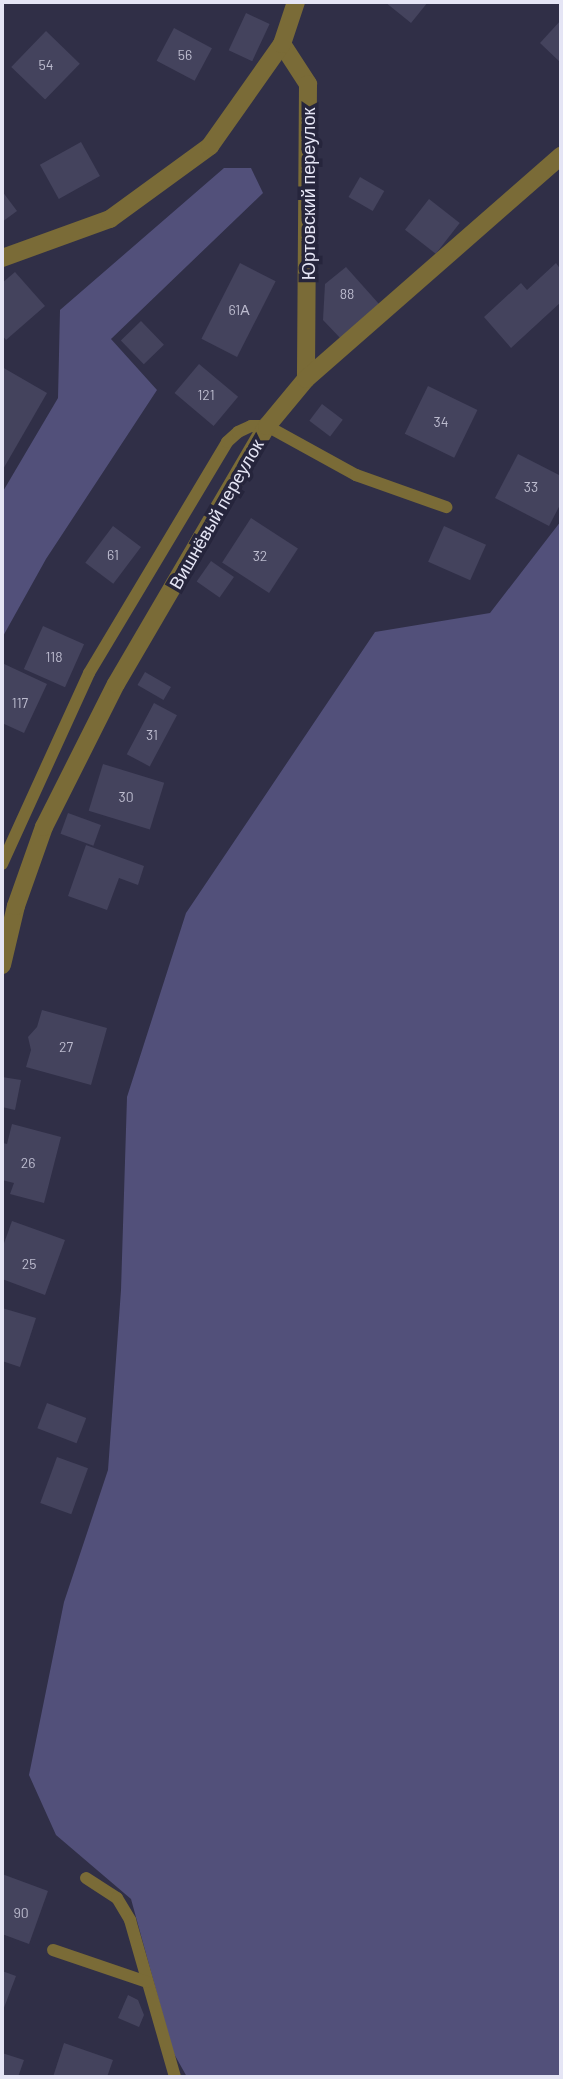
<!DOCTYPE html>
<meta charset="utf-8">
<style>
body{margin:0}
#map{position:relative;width:563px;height:2079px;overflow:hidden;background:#302f47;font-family:Barlow,sans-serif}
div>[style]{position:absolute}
.green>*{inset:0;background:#52507a}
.building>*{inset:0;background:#44435d;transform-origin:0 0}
.lane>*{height:12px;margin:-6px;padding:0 6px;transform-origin:6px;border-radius:6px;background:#7a6b37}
.street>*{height:18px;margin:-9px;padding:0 9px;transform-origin:9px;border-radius:9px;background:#7a6b37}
span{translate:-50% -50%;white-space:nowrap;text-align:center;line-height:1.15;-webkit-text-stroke:7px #26253c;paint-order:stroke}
.number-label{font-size:14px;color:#bdbccf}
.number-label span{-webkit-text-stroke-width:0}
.street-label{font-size:18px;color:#e5e5f5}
.frame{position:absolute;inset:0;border:4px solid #e5e5f5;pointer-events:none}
</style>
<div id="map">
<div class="green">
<i style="clip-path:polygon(224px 168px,251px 168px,263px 193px,111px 339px,157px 390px,46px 559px,2px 638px,2px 493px,58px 398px,60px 310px)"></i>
<i style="clip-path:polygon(561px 521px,561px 2077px,187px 2077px,173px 2052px,131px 1899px,56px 1835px,29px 1775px,64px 1602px,108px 1470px,121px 1290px,127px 1097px,186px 913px,375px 632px,490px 613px)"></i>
</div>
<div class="building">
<i style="clip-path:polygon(385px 2px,428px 2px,411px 23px)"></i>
<i style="left:246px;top:13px;width:26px;height:41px;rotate:25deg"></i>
<i style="clip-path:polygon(561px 20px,561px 63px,540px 43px)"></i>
<i style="left:174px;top:28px;width:43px;height:37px;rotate:28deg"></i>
<i style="left:46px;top:31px;width:47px;height:50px;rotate:44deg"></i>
<i style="left:81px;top:142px;width:39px;height:47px;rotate:61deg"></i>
<i style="left:360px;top:177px;width:28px;height:23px;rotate:30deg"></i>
<i style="clip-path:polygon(2px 191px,17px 211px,2px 222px)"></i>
<i style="left:429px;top:199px;width:39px;height:39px;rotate:38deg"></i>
<i style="left:240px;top:263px;width:40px;height:85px;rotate:27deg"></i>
<i style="clip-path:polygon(556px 263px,561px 270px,561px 302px,511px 348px,484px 317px,521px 283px,527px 290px)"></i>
<i style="clip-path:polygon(346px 267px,379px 304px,342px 340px,323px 320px,325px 284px)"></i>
<i style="clip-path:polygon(15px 272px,45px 306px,6px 340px,2px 335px,2px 283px)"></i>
<i style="left:141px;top:321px;width:33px;height:28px;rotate:46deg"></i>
<i style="left:199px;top:364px;width:51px;height:38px;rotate:40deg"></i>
<i style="clip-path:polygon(2px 367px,47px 393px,2px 471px)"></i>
<i style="left:428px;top:386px;width:55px;height:53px;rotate:26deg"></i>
<i style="left:322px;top:404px;width:26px;height:21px;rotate:37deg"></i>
<i style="clip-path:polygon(518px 454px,561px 476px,561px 503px,549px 526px,495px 498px)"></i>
<i style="left:251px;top:518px;width:56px;height:53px;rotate:33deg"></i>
<i style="left:113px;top:526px;width:35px;height:46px;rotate:37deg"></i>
<i style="left:444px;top:526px;width:46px;height:39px;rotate:24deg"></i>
<i style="left:211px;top:561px;width:28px;height:25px;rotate:35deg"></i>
<i style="left:43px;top:626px;width:45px;height:47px;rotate:24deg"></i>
<i style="clip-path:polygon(2px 663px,47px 684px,24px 733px,2px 723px)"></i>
<i style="left:145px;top:672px;width:30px;height:15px;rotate:30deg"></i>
<i style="left:154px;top:703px;width:26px;height:58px;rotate:28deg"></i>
<i style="left:103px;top:764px;width:64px;height:49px;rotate:17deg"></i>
<i style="left:68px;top:813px;width:35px;height:22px;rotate:20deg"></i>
<i style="clip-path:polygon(86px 845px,144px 866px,138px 885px,119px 878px,107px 910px,68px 896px)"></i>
<i style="clip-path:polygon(42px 1010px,107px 1028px,91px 1085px,26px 1067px,31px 1050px,28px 1037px,37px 1027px)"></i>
<i style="clip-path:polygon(2px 1077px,21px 1080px,15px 1110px,2px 1107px)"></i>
<i style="clip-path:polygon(12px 1124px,61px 1137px,44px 1203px,10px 1194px,14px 1183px,2px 1180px,2px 1147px,3px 1143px,7px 1144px)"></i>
<i style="clip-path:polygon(12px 1221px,65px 1240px,45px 1295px,2px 1279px,2px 1249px)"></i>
<i style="clip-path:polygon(2px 1308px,36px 1318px,20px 1367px,2px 1361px)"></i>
<i style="left:47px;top:1403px;width:42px;height:27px;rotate:21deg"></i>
<i style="left:57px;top:1457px;width:33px;height:49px;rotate:20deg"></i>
<i style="clip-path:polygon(2px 1874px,48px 1891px,29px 1944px,2px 1934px)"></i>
<i style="clip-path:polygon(2px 1971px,16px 1976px,2px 2013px)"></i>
<i style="clip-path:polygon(128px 1995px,138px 2000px,144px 2015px,139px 2027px,118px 2018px)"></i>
<i style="clip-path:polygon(64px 2043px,113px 2060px,107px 2077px,53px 2077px)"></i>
<i style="clip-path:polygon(2px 2053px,24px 2060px,18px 2077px,2px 2077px)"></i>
</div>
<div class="lane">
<i style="left:2px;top:864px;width:210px;rotate:-65.5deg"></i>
<i style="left:89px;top:673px;width:269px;rotate:-59.1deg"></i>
<i style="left:227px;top:442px;width:15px;rotate:-42deg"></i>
<i style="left:238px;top:432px;width:14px;rotate:-25deg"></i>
<i style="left:251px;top:426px;width:16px"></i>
<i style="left:267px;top:426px;width:102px;rotate:28.8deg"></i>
<i style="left:356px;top:475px;width:96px;rotate:19.6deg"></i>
<i style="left:86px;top:1878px;width:37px;rotate:33deg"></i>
<i style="left:117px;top:1898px;width:26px;rotate:59deg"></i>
<i style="left:130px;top:1920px;width:163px;rotate:74deg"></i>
<i style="left:53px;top:1950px;width:99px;rotate:18.8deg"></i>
</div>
<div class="street">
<i style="left:282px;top:44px;width:48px;rotate:57deg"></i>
<i style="left:308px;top:84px;width:295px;rotate:90.4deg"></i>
<i style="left:2px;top:258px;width:115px;rotate:-19.9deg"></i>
<i style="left:110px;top:219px;width:124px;rotate:-36.1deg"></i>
<i style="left:210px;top:146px;width:125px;rotate:-54.8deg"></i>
<i style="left:282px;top:44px;width:44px;rotate:-71.6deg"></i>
<i style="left:2px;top:965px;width:61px;rotate:-76.7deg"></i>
<i style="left:16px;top:906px;width:84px;rotate:-70.5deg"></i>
<i style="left:44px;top:827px;width:160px;rotate:-63.3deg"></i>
<i style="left:116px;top:684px;width:299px;rotate:-59.7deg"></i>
<i style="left:267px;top:426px;width:61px;rotate:-50.3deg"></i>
<i style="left:306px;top:379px;width:339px;rotate:-41.2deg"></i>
</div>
<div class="number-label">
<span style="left:185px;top:55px">56</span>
<span style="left:46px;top:65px">54</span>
<span style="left:347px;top:294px">88</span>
<span style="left:239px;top:310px">61А</span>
<span style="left:206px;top:395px">121</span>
<span style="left:441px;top:422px">34</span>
<span style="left:531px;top:487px">33</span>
<span style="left:113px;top:555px">61</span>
<span style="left:260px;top:556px">32</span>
<span style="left:54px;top:657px">118</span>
<span style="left:20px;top:703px">117</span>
<span style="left:152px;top:735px">31</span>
<span style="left:126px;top:797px">30</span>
<span style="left:66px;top:1047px">27</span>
<span style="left:28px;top:1163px">26</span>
<span style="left:29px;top:1264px">25</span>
<span style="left:21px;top:1913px">90</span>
</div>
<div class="street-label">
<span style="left:308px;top:194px;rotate:-90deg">Юртовский переулок</span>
<span style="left:216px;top:514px;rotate:-60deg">Вишнёвый переулок</span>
</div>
<div class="frame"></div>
</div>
